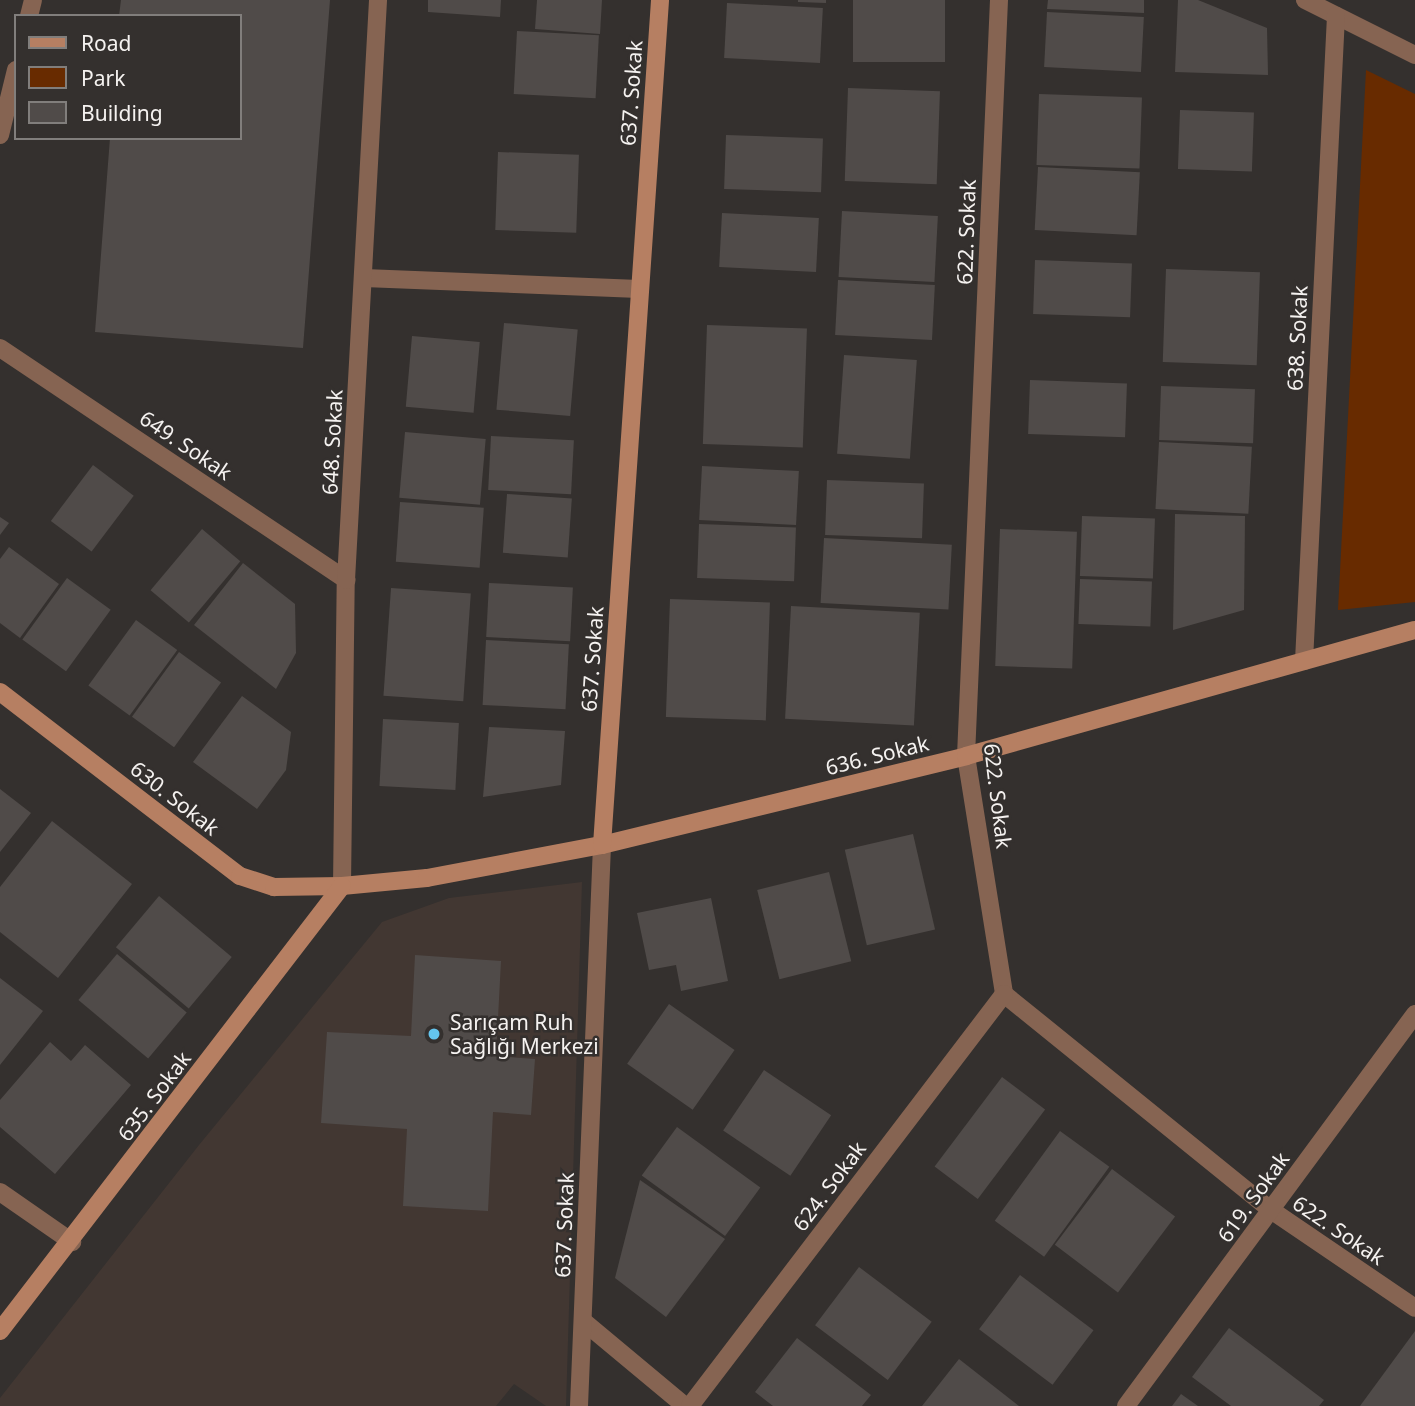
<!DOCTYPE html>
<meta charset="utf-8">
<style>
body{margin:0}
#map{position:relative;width:1415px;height:1406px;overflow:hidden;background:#34302e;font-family:"Noto Sans",sans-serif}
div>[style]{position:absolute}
.built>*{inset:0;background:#423732}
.green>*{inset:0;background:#682b00}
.building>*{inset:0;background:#504b49;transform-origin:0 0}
.street>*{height:18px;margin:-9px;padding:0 9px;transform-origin:9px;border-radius:9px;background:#866452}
.secondary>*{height:18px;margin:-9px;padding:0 9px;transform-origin:9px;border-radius:9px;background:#b67f62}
.dots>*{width:19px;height:19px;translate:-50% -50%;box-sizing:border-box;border:4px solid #34302e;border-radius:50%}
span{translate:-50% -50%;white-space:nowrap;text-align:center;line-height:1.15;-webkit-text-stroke:5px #34302e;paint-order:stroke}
.street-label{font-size:21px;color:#f5f2f0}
.poi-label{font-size:21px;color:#f5f2f0}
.left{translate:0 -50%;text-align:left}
.legend{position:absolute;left:14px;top:14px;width:228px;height:126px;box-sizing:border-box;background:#34302e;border:2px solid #817e7c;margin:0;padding:9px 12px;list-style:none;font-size:21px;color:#f5f2f0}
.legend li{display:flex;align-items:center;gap:14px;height:35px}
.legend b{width:35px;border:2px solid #817e7c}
</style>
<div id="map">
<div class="built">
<i style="clip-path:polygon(582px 882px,566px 1406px,546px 1406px,514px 1384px,496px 1406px,0 1406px,0 1398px,199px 1145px,382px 922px,449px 898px)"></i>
</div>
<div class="green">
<i style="clip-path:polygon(1366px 70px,1415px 94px,1415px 602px,1338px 610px)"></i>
</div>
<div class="building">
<i style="clip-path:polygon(121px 0,330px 0,303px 348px,95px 332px,110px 138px,240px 138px,240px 16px,119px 16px)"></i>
<i style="clip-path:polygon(428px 0,501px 0,500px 17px,428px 12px)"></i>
<i style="clip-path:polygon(537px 0,602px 0,600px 34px,535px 29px)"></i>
<i style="clip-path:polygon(798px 0,826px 0,826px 3px,798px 2px)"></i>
<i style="left:853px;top:0;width:92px;height:62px"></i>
<i style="clip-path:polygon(1048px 0,1144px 0,1144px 13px,1047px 9px)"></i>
<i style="clip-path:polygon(1178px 0,1198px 0,1267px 28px,1268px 75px,1175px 72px)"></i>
<i style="left:727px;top:3px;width:96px;height:55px;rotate:3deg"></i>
<i style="left:1047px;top:12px;width:97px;height:55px;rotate:3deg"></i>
<i style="left:517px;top:31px;width:82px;height:63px;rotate:3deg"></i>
<i style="left:848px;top:88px;width:92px;height:93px;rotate:2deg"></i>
<i style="left:1039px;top:94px;width:103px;height:71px;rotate:2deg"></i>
<i style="left:1180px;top:110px;width:74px;height:59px;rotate:2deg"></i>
<i style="left:726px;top:135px;width:97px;height:54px;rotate:2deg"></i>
<i style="left:498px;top:152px;width:81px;height:78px;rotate:2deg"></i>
<i style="left:1038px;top:167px;width:102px;height:63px;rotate:3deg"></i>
<i style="left:842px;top:211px;width:96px;height:66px;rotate:3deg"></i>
<i style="left:722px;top:213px;width:97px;height:54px;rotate:3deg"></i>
<i style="left:1035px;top:260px;width:97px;height:54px;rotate:2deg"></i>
<i style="left:1166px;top:269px;width:94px;height:93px;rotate:2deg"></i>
<i style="left:838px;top:280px;width:97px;height:55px;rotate:3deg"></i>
<i style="left:504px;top:323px;width:74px;height:87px;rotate:5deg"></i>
<i style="left:707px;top:325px;width:100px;height:119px;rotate:2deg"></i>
<i style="left:412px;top:336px;width:68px;height:71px;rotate:5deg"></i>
<i style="left:844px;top:355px;width:73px;height:99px;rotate:4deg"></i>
<i style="left:1030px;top:380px;width:97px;height:54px;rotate:2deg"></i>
<i style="left:1161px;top:386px;width:94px;height:54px;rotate:2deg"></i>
<i style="left:405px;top:432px;width:81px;height:66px;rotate:5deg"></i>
<i style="left:491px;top:436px;width:83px;height:54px;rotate:3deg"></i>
<i style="left:1159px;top:442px;width:93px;height:67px;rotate:3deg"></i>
<i style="left:93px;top:465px;width:51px;height:70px;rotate:37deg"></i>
<i style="left:702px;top:466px;width:97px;height:54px;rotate:3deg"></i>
<i style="left:827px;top:480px;width:97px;height:55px;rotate:2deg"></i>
<i style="left:507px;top:494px;width:65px;height:59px;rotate:4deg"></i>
<i style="left:400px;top:502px;width:84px;height:60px;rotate:4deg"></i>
<i style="clip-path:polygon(1175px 514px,1245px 516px,1244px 610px,1173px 630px)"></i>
<i style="left:1082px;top:516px;width:73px;height:60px;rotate:2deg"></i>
<i style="clip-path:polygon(0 517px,9px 523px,0 535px)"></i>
<i style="left:699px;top:524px;width:97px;height:54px;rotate:2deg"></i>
<i style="left:202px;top:529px;width:50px;height:80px;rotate:40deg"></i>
<i style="left:1000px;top:529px;width:77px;height:137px;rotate:2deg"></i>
<i style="left:824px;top:538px;width:128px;height:65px;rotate:3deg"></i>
<i style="clip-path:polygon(9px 547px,59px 584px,20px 638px,0 623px,0 559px)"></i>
<i style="clip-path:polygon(243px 563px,295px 604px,296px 653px,276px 689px,194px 625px)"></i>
<i style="left:67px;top:578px;width:54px;height:76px;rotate:36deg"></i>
<i style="left:1080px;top:579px;width:72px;height:45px;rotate:2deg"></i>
<i style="left:489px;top:583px;width:84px;height:54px;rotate:3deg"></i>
<i style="left:391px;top:588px;width:80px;height:108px;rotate:4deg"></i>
<i style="left:670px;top:599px;width:100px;height:118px;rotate:2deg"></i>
<i style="left:791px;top:606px;width:129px;height:113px;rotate:3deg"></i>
<i style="left:136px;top:620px;width:51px;height:81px;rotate:36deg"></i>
<i style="left:486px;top:640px;width:83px;height:65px;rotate:3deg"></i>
<i style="left:179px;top:652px;width:52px;height:80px;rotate:36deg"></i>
<i style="clip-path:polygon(242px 696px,291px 732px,286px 770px,257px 809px,193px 762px)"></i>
<i style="left:383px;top:719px;width:76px;height:67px;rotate:3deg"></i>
<i style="clip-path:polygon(489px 727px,565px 731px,561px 785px,483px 797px)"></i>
<i style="clip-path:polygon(0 789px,31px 813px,0 852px)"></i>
<i style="clip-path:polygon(52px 821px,132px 884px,58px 978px,0 932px,0 887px)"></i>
<i style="left:913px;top:834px;width:98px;height:70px;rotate:77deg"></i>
<i style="left:829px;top:872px;width:92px;height:74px;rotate:76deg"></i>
<i style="left:159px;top:896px;width:95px;height:67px;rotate:40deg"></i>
<i style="clip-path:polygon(711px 898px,728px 981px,681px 991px,676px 965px,649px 970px,637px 913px)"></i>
<i style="left:117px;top:954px;width:91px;height:60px;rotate:40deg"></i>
<i style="clip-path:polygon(415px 955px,501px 961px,496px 1056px,535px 1059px,531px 1115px,493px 1112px,488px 1211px,403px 1206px,407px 1129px,321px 1123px,327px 1032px,411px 1036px)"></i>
<i style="clip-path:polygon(0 978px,43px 1011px,0 1065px)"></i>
<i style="left:669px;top:1004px;width:80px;height:73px;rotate:35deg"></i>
<i style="clip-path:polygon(50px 1042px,71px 1061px,85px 1045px,131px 1085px,55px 1174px,0 1127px,0 1100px)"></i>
<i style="left:764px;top:1070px;width:81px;height:73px;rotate:34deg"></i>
<i style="left:1002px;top:1077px;width:54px;height:112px;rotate:37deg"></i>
<i style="left:677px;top:1127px;width:103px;height:60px;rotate:36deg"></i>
<i style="left:1060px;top:1131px;width:61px;height:111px;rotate:36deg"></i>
<i style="left:1112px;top:1169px;width:79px;height:95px;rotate:37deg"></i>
<i style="clip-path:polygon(640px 1180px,725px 1239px,666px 1317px,615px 1278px)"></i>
<i style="left:859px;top:1267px;width:91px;height:73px;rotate:37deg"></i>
<i style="left:1020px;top:1275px;width:92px;height:68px;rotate:37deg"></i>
<i style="clip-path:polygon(1229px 1328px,1324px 1400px,1319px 1406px,1231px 1406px,1192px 1377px)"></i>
<i style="clip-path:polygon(1415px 1331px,1415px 1406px,1360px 1406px)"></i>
<i style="clip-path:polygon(797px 1338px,871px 1395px,862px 1406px,773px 1406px,755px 1392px)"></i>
<i style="clip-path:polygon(959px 1359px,1019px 1406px,922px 1406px)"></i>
<i style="clip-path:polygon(1181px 1394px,1198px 1406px,1172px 1406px)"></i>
</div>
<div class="street">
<i style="left:999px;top:0;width:757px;rotate:92.5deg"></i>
<i style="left:966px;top:756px;width:241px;rotate:80.9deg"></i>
<i style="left:1004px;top:994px;width:343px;rotate:39deg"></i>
<i style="left:1271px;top:1210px;width:174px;rotate:34.2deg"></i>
<i style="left:1305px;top:0;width:123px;rotate:26.6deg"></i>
<i style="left:29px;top:16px;width:16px;rotate:-76deg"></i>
<i style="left:0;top:135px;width:67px;rotate:-76.2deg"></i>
<i style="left:364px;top:278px;width:275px;rotate:2.3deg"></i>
<i style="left:0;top:348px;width:417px;rotate:33.8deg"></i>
<i style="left:1304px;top:661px;width:646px;rotate:-87.16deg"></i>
<i style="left:342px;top:886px;width:306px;rotate:-89.3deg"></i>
<i style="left:346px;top:580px;width:581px;rotate:-86.84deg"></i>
<i style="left:0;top:1192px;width:88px;rotate:34.8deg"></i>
<i style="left:583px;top:1321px;width:133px;rotate:39.8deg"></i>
<i style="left:579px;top:1406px;width:561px;rotate:-87.65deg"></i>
<i style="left:690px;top:1406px;width:518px;rotate:-52.69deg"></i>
<i style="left:1126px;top:1406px;width:487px;rotate:-53.6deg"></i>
</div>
<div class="secondary">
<i style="left:0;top:692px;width:302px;rotate:37.5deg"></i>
<i style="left:240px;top:876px;width:36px;rotate:18deg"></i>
<i style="left:274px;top:887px;width:68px;rotate:-0.8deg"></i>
<i style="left:342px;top:886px;width:85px;rotate:-5.4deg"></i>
<i style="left:427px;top:878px;width:178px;rotate:-10.7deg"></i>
<i style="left:602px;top:845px;width:375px;rotate:-13.7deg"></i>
<i style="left:966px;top:756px;width:466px;rotate:-15.7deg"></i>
<i style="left:602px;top:845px;width:847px;rotate:-86.07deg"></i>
<i style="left:0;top:1331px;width:561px;rotate:-52.46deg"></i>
</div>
<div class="dots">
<i style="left:434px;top:1034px;background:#64c5ee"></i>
</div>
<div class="street-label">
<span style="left:631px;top:93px;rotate:-86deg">637. Sokak</span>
<span style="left:966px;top:232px;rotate:-88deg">622. Sokak</span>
<span style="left:1297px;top:338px;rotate:-87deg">638. Sokak</span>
<span style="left:332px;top:442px;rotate:-87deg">648. Sokak</span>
<span style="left:186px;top:445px;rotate:34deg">649. Sokak</span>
<span style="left:592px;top:659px;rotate:-86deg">637. Sokak</span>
<span style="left:877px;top:755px;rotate:-14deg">636. Sokak</span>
<span style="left:998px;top:796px;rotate:83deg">622. Sokak</span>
<span style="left:175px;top:798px;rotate:38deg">630. Sokak</span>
<span style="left:154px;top:1096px;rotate:-53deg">635. Sokak</span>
<span style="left:829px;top:1186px;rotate:-53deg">624. Sokak</span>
<span style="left:1253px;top:1197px;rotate:-54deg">619. Sokak</span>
<span style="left:564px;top:1225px;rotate:-88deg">637. Sokak</span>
<span style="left:1339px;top:1230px;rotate:34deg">622. Sokak</span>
</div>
<div class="poi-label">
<span class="left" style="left:450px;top:1034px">Sarıçam Ruh<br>Sağlığı Merkezi</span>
</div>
<ul class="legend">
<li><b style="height:9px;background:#b67f62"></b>Road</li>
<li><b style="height:19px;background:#682b00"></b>Park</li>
<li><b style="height:19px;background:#504b49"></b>Building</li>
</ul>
</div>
